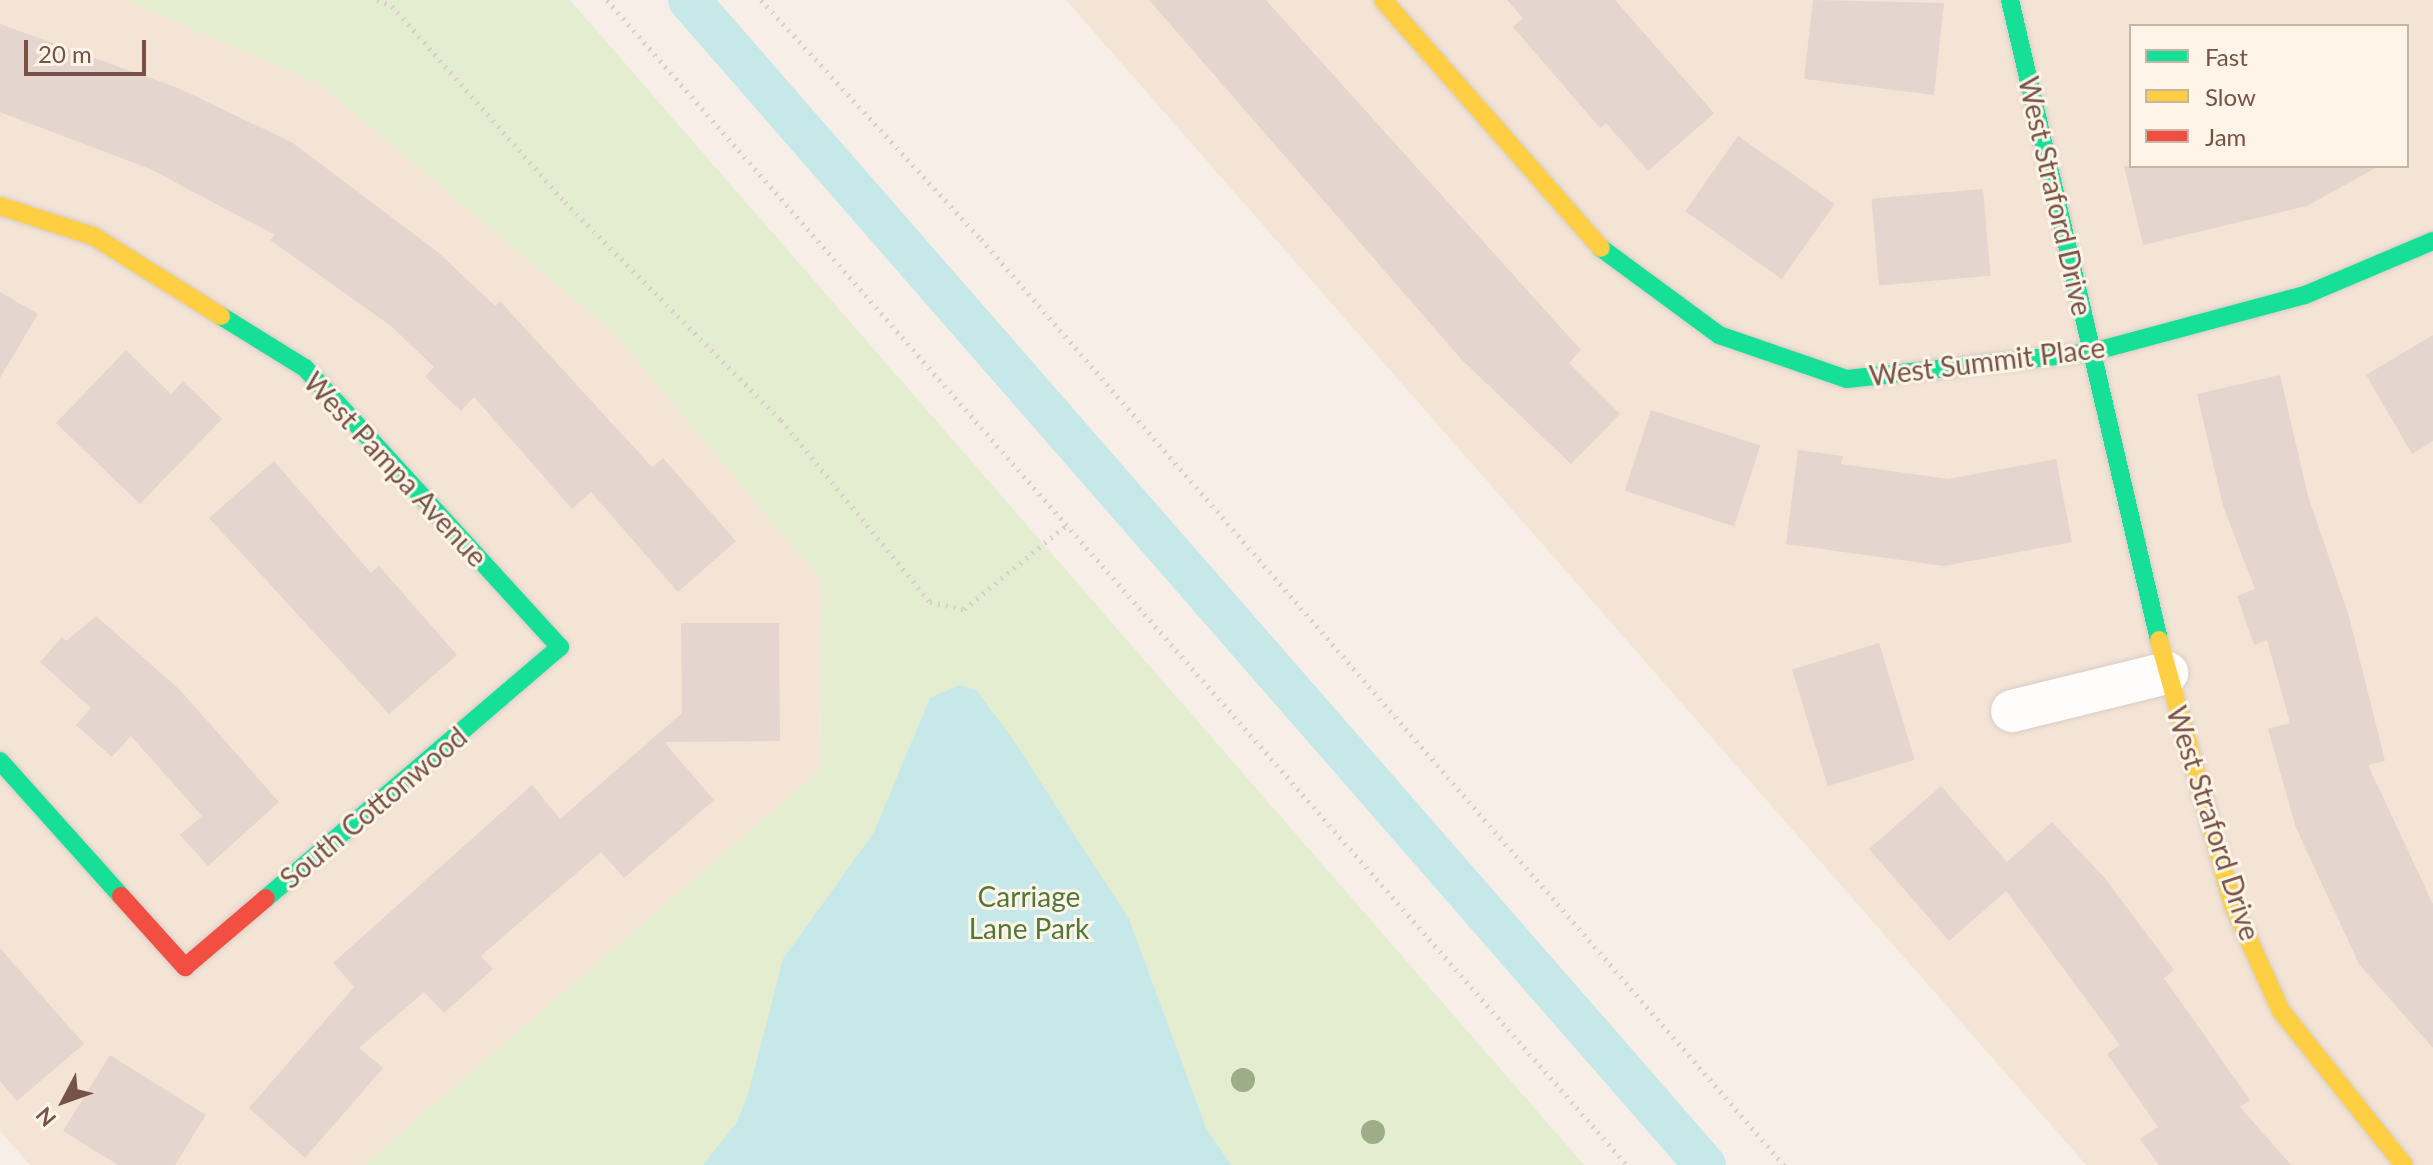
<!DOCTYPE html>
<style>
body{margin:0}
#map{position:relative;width:2433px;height:1165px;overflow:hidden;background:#f7efe7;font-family:Lato,sans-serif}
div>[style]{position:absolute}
.residential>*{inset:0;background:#f3e4d6}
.green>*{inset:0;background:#e4edd0}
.water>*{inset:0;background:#c7e8e8}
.canal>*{height:42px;margin:-21px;padding:0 21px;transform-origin:21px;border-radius:21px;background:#c7e8e8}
.building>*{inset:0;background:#e4d6ce;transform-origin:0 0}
.path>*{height:5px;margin-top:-2.5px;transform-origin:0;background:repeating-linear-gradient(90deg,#dacfca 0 2px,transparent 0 8px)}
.roads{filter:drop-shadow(0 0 2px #d8ccc5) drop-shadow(0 0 2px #d8ccc5)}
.street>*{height:42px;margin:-21px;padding:0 21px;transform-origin:21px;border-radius:21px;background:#fefdfb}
.fast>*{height:18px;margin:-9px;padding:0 9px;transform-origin:9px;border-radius:9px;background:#16e098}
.slow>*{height:18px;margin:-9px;padding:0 9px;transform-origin:9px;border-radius:9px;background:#ffcf43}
.jam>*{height:18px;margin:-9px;padding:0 9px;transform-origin:9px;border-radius:9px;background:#f24e42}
.trees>*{width:24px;height:24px;margin:-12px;border-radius:50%;background:#9cad88}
span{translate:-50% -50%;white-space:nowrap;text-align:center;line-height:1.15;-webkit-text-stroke:6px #fff4e8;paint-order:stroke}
.street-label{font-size:28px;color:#765346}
.park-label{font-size:28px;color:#51773b}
.legend{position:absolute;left:2129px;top:24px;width:280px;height:144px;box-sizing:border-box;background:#fff4e8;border:2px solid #c8b4a7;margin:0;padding:10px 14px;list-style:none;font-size:24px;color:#765346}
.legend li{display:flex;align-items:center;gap:16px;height:40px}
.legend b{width:40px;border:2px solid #c8b4a7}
.north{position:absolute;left:24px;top:1061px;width:80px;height:80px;-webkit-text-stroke:6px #fff4e8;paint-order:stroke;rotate:229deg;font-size:22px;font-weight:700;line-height:32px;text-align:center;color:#765346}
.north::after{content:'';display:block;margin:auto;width:28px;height:36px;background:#765346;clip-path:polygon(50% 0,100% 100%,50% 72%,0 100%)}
.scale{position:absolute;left:24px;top:40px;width:122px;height:36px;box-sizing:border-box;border:4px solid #765346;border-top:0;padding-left:10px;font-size:24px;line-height:28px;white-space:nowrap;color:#765346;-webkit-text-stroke:6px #fff4e8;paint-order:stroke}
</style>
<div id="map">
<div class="residential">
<i style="clip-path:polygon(0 0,125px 0,320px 84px,613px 332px,822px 581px,820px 770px,364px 1165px,30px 1165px,0 1131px)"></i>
<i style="clip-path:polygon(evenodd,1066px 0,2433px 0,2433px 1165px,2086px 1165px,1066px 0,2131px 26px,2407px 26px,2407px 166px,2131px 166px,2131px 26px)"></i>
</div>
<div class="green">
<i style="clip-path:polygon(125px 0,570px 0,1584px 1165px,364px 1165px,820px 770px,822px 581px,613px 332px,320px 84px)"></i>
</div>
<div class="water">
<i style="clip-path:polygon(959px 685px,976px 690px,1012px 738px,1129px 919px,1206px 1128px,1231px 1165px,703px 1165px,737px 1122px,748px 1094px,783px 959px,874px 832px,930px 698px)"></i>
</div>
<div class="canal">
<i style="left:689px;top:0;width:1546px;rotate:48.91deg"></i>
</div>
<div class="building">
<i style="clip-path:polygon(1149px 0,1266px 0,1581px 350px,1569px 363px,1620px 414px,1571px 464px,1463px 361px)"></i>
<i style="clip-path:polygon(1507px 0,1615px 0,1714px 113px,1648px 171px,1606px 123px,1600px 128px,1513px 27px,1523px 18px)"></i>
<i style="clip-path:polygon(1813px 0,1944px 3px,1934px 95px,1804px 79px)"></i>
<i style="clip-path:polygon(0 24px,178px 88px,293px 143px,439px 253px,495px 306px,500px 301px,652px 467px,663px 458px,736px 541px,678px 592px,591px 492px,572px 509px,474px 397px,461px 411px,425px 377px,434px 367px,391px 326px,270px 240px,275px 235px,150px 169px,0 112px)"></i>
<i style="left:1738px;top:136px;width:118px;height:92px;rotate:35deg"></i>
<i style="clip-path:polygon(2124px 166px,2379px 166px,2307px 206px,2143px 245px)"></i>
<i style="left:1983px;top:189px;width:87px;height:112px;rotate:85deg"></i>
<i style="clip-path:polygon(0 292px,38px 314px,0 378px)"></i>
<i style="clip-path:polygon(2433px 335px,2433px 441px,2412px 454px,2366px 375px)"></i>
<i style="clip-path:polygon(126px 350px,171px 394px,183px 381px,222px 419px,140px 504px,56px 423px)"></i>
<i style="clip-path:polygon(2280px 375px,2308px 496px,2348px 613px,2385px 761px,2368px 765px,2433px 904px,2433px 1048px,2359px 964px,2296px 828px,2268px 729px,2290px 723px,2267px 640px,2254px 645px,2237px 596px,2255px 589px,2223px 506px,2197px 394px)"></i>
<i style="left:1651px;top:410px;width:115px;height:85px;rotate:18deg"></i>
<i style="clip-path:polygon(1798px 450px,1843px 456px,1841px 464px,1948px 479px,2056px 459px,2072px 542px,1944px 566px,1786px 544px)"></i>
<i style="clip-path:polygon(274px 461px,371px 573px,379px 566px,457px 655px,389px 714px,209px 518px)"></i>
<i style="clip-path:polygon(96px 616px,180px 690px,279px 802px,208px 866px,180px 835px,202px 816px,131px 736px,112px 757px,76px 725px,91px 708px,40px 662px,62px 637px,66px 641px)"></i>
<i style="clip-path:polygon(681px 623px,779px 623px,780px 741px,664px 742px,714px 800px,624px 878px,601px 852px,481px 956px,493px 969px,444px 1013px,424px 992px,359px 1048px,383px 1068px,305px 1158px,249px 1108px,354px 987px,333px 963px,532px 785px,560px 819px,682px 713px)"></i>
<i style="left:1879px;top:643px;width:122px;height:91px;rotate:73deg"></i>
<i style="clip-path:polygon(1941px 786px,2007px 862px,2052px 822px,2104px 877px,2174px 970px,2164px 978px,2250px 1100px,2240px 1107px,2291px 1165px,2159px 1165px,2140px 1139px,2158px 1127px,2107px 1054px,2120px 1045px,2006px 891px,1949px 941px,1869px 849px)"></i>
<i style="clip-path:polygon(0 948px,84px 1044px,17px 1101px,0 1081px)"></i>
<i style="clip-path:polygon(110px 1055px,206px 1115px,175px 1165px,118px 1165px,63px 1131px)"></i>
</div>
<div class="path">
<i style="left:377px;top:0;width:16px;rotate:22deg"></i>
<i style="left:392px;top:6px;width:261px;rotate:48.6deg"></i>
<i style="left:565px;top:202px;width:307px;rotate:45.3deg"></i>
<i style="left:781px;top:420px;width:235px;rotate:50.7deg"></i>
<i style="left:930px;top:602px;width:35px;rotate:12deg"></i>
<i style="left:964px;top:609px;width:134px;rotate:-39.3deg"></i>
<i style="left:607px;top:0;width:1548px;rotate:48.8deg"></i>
<i style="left:761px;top:0;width:325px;rotate:47.4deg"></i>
<i style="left:981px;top:239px;width:1226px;rotate:49.07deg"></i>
</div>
<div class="roads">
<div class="street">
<i style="left:2012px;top:711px;width:160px;rotate:-13.8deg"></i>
</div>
<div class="fast">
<i style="left:2010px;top:0;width:657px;rotate:76.89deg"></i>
<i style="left:1601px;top:248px;width:147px;rotate:36.4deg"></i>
<i style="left:1719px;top:335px;width:135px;rotate:19deg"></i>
<i style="left:1847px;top:379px;width:246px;rotate:-6.3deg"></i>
<i style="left:2092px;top:352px;width:220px;rotate:-15deg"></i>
<i style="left:2305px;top:295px;width:139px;rotate:-22.9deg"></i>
<i style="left:221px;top:316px;width:99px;rotate:31.8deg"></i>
<i style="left:305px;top:368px;width:378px;rotate:47.6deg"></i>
<i style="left:560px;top:647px;width:387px;rotate:139.5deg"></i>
<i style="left:0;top:761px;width:181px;rotate:48.1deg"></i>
</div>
<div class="slow">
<i style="left:1383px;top:0;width:330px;rotate:48.7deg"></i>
<i style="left:0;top:206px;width:98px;rotate:17.9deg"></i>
<i style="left:93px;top:236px;width:151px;rotate:32deg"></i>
<i style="left:2159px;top:640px;width:275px;rotate:74.4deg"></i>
<i style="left:2233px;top:905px;width:116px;rotate:65.6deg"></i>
<i style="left:2281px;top:1011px;width:197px;rotate:51.4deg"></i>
</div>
<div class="jam">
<i style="left:121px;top:896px;width:96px;rotate:48deg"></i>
<i style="left:185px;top:967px;width:106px;rotate:-40.4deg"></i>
</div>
</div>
<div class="trees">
<i style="left:1243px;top:1080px"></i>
<i style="left:1373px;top:1132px"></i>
</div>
<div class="street-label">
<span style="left:2056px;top:196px;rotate:77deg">West Straford Drive</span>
<span style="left:1987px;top:361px;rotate:-7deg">West Summit Place</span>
<span style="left:396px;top:469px;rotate:47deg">West Pampa Avenue</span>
<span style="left:373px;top:807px;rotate:-40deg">South Cottonwood</span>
<span style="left:2214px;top:823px;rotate:72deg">West Straford Drive</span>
</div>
<div class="park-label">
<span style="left:1029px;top:912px">Carriage<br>Lane Park</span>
</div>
<ul class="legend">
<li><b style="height:10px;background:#16e098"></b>Fast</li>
<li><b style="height:10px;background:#ffcf43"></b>Slow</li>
<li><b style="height:10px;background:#f24e42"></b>Jam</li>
</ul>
<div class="north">N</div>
<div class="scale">20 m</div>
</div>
